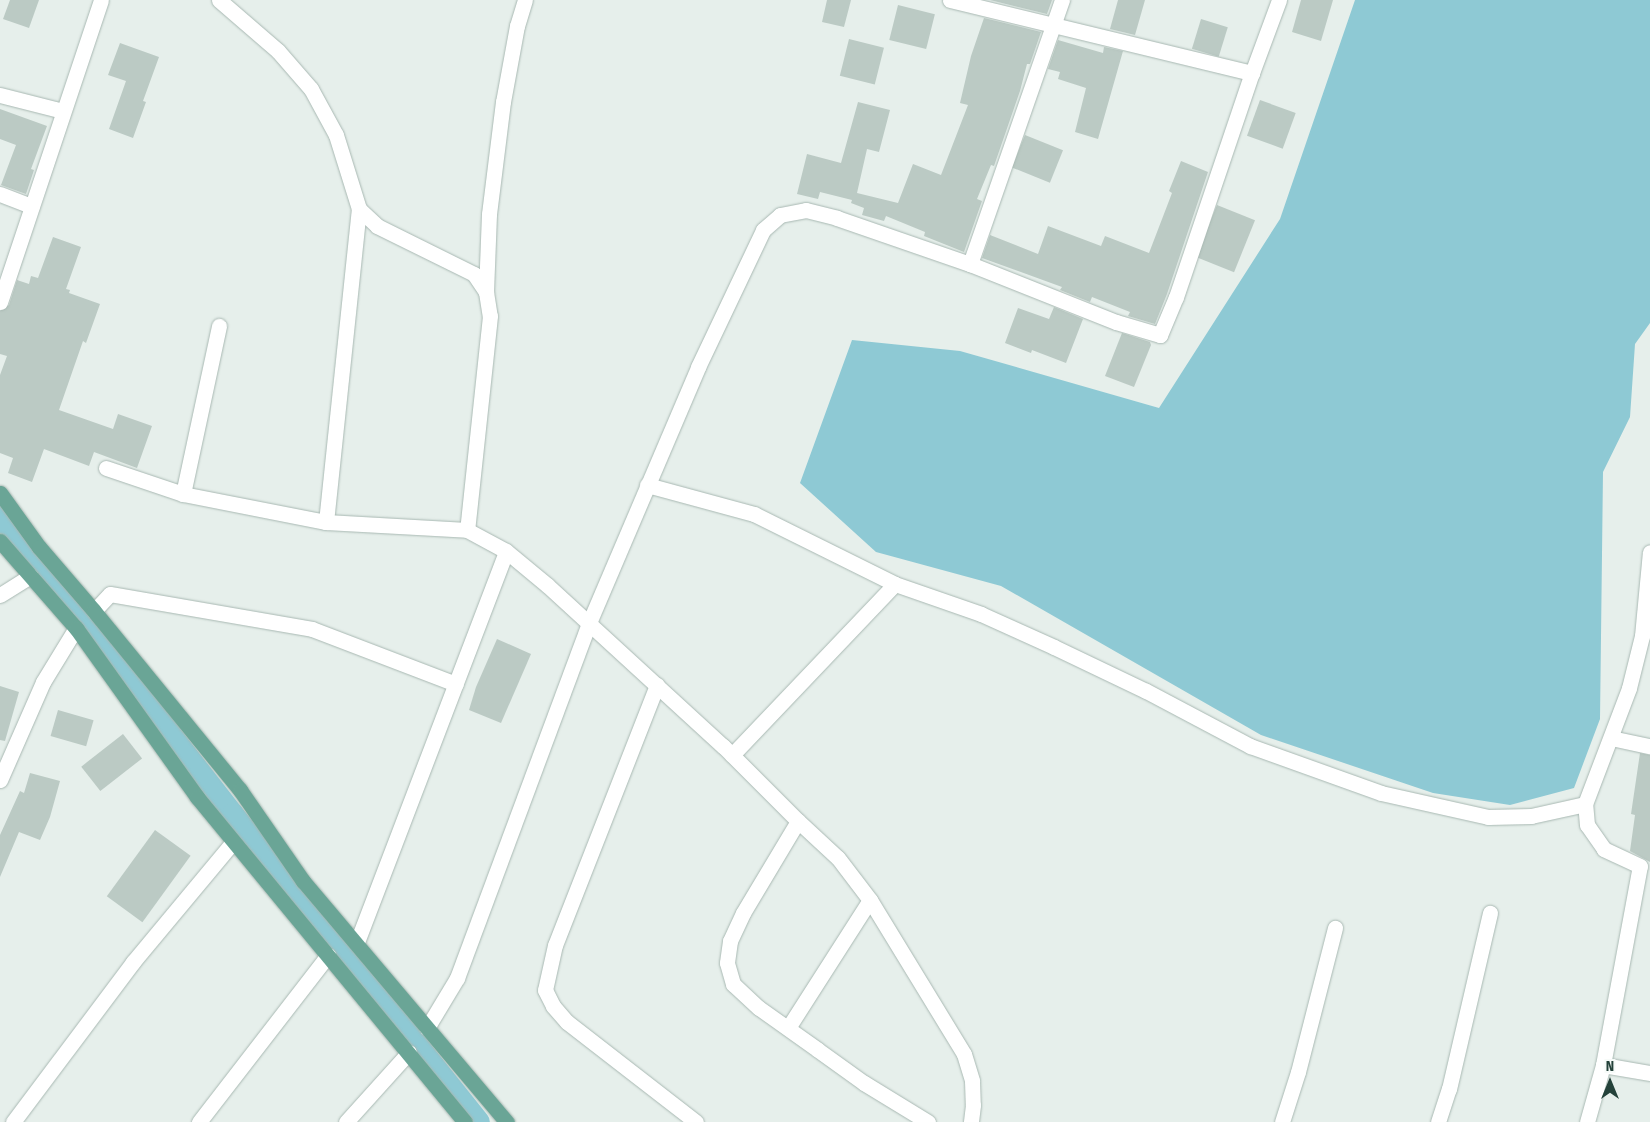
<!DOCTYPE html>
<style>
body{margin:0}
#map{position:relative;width:1650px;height:1122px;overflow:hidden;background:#e6efeb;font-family:"Fira Sans Condensed",sans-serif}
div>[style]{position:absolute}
.water>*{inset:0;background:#8ec9d4}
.canal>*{height:22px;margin:-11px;padding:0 11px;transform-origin:11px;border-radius:11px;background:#8ec9d4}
.building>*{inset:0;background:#bbcac4;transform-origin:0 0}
.roads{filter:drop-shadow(0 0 1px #a8b8b2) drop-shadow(0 0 1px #a8b8b2)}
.minor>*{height:15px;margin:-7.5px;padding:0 7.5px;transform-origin:7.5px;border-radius:7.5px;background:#fff}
.primary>*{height:15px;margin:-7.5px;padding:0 7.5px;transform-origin:7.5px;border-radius:7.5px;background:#6aa596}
span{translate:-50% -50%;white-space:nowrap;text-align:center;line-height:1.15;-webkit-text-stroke:4px #f7fbf9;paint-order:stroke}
.north{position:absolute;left:1585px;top:1057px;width:50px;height:50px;-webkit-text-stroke:4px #f7fbf9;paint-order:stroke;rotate:0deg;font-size:14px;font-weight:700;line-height:20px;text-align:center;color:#24423a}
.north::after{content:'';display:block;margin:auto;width:18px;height:22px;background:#24423a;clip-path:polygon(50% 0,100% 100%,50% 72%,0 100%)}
</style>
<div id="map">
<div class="water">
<i style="clip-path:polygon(1355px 0,1650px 0,1650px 323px,1635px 344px,1630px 417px,1603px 472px,1600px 719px,1574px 788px,1510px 805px,1433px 793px,1261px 735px,1001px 586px,876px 552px,800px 483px,852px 340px,960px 351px,1159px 408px,1280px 219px)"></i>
</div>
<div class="canal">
<i style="left:0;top:515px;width:379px;rotate:52.1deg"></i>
<i style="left:233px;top:814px;width:394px;rotate:51.4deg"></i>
</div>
<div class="building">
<i style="clip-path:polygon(10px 0,39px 0,29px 28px,3px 19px)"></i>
<i style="clip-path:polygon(827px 0,851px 0,844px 27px,822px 22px)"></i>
<i style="clip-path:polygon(990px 0,1052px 0,1047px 14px)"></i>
<i style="clip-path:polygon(1118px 0,1145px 0,1135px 35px,1110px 29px)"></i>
<i style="clip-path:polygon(1301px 0,1333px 0,1321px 41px,1292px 32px)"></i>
<i style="left:898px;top:5px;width:38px;height:36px;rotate:14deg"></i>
<i style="clip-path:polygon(984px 18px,1041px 32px,1030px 64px,1027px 64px,1020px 91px,994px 166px,991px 165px,977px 199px,982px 201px,964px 252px,924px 236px,925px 232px,886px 216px,884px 221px,862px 215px,864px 208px,851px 203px,852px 200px,820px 192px,818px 199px,797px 194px,807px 154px,841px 163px,858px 102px,890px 110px,879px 152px,867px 149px,857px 193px,898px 203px,913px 164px,941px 175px,968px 105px,960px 103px,971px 56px)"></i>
<i style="left:1201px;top:19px;width:28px;height:31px;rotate:17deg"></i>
<i style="left:849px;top:39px;width:36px;height:38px;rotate:14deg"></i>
<i style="clip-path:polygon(1058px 40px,1103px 53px,1104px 47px,1123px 51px,1098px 139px,1075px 132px,1086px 88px,1058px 79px,1060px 72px,1048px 69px)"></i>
<i style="clip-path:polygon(120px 43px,159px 57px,143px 101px,146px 102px,133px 138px,109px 129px,126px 81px,108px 75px)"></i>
<i style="left:1260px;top:100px;width:38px;height:38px;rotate:20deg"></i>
<i style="clip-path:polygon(0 109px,47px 126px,31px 169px,34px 170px,26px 194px,1px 185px,16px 145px,0 139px)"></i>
<i style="left:1025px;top:135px;width:41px;height:35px;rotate:22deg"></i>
<i style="clip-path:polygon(1181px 161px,1208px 172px,1167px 294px,1155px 324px,1128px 316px,1130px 312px,1092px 297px,1090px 302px,1060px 290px,1062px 287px,982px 258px,990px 235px,1038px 254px,1048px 226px,1101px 246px,1105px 236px,1149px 253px,1172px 193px,1169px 191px)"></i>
<i style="left:1217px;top:205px;width:41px;height:56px;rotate:22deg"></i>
<i style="clip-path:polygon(53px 237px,81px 247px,66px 289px,70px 290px,69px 293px,100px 304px,86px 343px,83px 341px,59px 410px,113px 429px,118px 414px,152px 426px,137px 468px,94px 452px,89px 466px,44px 449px,32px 482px,8px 473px,13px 458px,0 453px,0 375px,7px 356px,0 354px,0 311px,9px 305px,17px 280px,29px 284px,31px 276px,38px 278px)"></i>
<i style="clip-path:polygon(1054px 307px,1083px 319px,1066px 363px,1032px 350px,1031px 353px,1005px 343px,1018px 308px,1049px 319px)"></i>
<i style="clip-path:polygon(1122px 333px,1150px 342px,1151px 345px,1134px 387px,1105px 376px)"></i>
<i style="clip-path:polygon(497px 639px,531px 654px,501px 723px,469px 710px,476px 687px)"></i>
<i style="clip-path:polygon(0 686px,19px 692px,5px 741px,0 740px)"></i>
<i style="left:58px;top:710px;width:37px;height:27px;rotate:16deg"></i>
<i style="left:123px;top:734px;width:31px;height:53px;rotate:52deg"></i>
<i style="clip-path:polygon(1640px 753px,1650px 755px,1650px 862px,1630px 851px,1635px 815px,1631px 814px)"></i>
<i style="clip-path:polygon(30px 773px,60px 781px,50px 817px,40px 840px,19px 832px,0 877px,0 835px,20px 791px,24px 793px)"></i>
<i style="left:155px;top:830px;width:44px;height:82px;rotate:36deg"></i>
</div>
<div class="roads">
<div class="minor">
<i style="left:219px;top:0;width:78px;rotate:40.8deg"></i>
<i style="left:278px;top:51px;width:50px;rotate:49deg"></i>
<i style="left:311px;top:89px;width:52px;rotate:61.5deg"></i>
<i style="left:336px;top:135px;width:77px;rotate:72.7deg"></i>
<i style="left:359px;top:209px;width:25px;rotate:43deg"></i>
<i style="left:377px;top:226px;width:108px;rotate:26.3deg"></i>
<i style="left:474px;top:274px;width:22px;rotate:56deg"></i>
<i style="left:486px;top:292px;width:24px;rotate:81deg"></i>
<i style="left:490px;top:316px;width:215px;rotate:96.1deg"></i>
<i style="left:467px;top:530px;width:44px;rotate:28.3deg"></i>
<i style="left:506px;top:551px;width:53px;rotate:39.7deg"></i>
<i style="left:547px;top:585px;width:239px;rotate:42.5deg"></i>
<i style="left:723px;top:746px;width:106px;rotate:45deg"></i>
<i style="left:798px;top:821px;width:54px;rotate:42.8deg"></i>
<i style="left:838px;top:858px;width:53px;rotate:52.7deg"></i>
<i style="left:870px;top:900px;width:180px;rotate:58.6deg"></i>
<i style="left:964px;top:1054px;width:28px;rotate:73deg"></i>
<i style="left:972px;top:1081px;width:24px;rotate:88deg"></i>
<i style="left:973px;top:1105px;width:17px;rotate:97deg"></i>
<i style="left:950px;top:0;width:311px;rotate:13.6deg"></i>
<i style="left:1252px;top:73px;width:78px;rotate:-69.7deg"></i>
<i style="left:0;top:95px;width:65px;rotate:14.3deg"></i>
<i style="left:0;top:194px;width:34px;rotate:21deg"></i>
<i style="left:970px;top:264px;width:280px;rotate:-70.8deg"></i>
<i style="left:486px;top:292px;width:78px;rotate:-87.8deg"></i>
<i style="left:489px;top:214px;width:113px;rotate:-82.9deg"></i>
<i style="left:503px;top:102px;width:77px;rotate:-79.6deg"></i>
<i style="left:517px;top:26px;width:27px;rotate:-73deg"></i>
<i style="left:0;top:302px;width:318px;rotate:-71.5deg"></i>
<i style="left:106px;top:468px;width:81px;rotate:18.7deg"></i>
<i style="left:183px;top:494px;width:146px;rotate:11.1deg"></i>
<i style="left:326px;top:522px;width:141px;rotate:3.2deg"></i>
<i style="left:647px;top:485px;width:111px;rotate:15.2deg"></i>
<i style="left:754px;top:514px;width:157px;rotate:26.4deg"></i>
<i style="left:895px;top:584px;width:91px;rotate:19.2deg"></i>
<i style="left:981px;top:614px;width:80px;rotate:24.3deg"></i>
<i style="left:1054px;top:647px;width:102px;rotate:25.6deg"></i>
<i style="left:1146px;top:691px;width:118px;rotate:27.9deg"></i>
<i style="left:1250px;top:746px;width:139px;rotate:19.7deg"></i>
<i style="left:1381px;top:793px;width:110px;rotate:12.6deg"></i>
<i style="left:1488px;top:817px;width:43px;rotate:-1.3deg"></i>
<i style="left:1531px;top:816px;width:55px;rotate:-12.5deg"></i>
<i style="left:183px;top:494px;width:172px;rotate:-77.9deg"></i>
<i style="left:326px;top:522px;width:315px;rotate:-84deg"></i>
<i style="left:0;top:595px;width:36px;rotate:-32deg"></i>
<i style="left:94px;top:611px;width:23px;rotate:-47deg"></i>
<i style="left:110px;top:594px;width:205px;rotate:9.8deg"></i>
<i style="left:312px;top:629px;width:154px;rotate:20.9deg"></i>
<i style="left:657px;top:685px;width:279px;rotate:111.4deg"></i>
<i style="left:555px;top:945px;width:46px;rotate:102.5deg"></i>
<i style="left:545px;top:990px;width:18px;rotate:63deg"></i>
<i style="left:553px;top:1006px;width:21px;rotate:49deg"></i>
<i style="left:567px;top:1022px;width:163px;rotate:37.8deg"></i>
<i style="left:1611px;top:738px;width:40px;rotate:12deg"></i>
<i style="left:732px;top:755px;width:236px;rotate:-46.4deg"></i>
<i style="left:0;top:780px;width:107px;rotate:-66.3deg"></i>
<i style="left:43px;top:682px;width:63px;rotate:-58.6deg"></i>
<i style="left:798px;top:821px;width:107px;rotate:120.9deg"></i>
<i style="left:743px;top:913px;width:31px;rotate:115deg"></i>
<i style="left:730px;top:941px;width:22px;rotate:98deg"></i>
<i style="left:727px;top:963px;width:22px;rotate:74deg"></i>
<i style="left:733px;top:984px;width:35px;rotate:43deg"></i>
<i style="left:759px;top:1008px;width:72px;rotate:35.4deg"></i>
<i style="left:818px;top:1050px;width:57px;rotate:35.7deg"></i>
<i style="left:864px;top:1083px;width:75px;rotate:31.4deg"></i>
<i style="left:357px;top:942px;width:418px;rotate:-69.1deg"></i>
<i style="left:427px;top:1028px;width:58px;rotate:-59deg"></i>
<i style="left:457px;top:978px;width:379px;rotate:-69.6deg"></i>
<i style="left:589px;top:623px;width:278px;rotate:-66.9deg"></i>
<i style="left:698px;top:367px;width:152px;rotate:-64.6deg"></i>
<i style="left:763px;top:230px;width:23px;rotate:-41deg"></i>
<i style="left:780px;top:215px;width:26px;rotate:-11deg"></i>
<i style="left:806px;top:210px;width:32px;rotate:14deg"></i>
<i style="left:837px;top:218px;width:141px;rotate:19.1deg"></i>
<i style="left:970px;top:264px;width:157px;rotate:21.7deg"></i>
<i style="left:1116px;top:322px;width:46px;rotate:16.5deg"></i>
<i style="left:1160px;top:335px;width:41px;rotate:-67.2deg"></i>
<i style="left:1176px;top:297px;width:237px;rotate:-71.3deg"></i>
<i style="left:788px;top:1028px;width:152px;rotate:-57.4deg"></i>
<i style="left:1603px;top:1065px;width:48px;rotate:9.7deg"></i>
<i style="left:13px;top:1122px;width:200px;rotate:-53.1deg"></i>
<i style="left:133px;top:962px;width:156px;rotate:-50.2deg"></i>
<i style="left:199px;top:1122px;width:211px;rotate:-52.3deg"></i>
<i style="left:346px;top:1122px;width:94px;rotate:-48deg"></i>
<i style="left:1282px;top:1122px;width:52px;rotate:-72.3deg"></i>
<i style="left:1298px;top:1072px;width:149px;rotate:-75.6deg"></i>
<i style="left:1438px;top:1122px;width:35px;rotate:-72deg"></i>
<i style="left:1449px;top:1089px;width:181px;rotate:-76.9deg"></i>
<i style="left:1587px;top:1122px;width:59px;rotate:-74.3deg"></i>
<i style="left:1603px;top:1065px;width:202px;rotate:-79.5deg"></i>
<i style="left:1640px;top:866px;width:40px;rotate:-155deg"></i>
<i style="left:1604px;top:849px;width:29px;rotate:-125deg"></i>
<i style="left:1587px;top:825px;width:21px;rotate:-95deg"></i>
<i style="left:1585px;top:804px;width:124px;rotate:-69.2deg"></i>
<i style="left:1629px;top:688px;width:54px;rotate:-76deg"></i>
<i style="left:1642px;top:636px;width:84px;rotate:-84.6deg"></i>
</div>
<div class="primary">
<i style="left:0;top:493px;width:67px;rotate:54.2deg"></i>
<i style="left:39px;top:547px;width:84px;rotate:49.3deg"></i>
<i style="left:94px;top:611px;width:231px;rotate:50.8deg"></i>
<i style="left:240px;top:790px;width:111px;rotate:55.3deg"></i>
<i style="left:303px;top:881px;width:316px;rotate:49.8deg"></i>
<i style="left:0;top:541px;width:116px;rotate:48.9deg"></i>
<i style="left:76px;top:628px;width:208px;rotate:54.4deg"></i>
<i style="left:197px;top:797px;width:421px;rotate:50.5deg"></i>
</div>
</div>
<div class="north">N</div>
</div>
